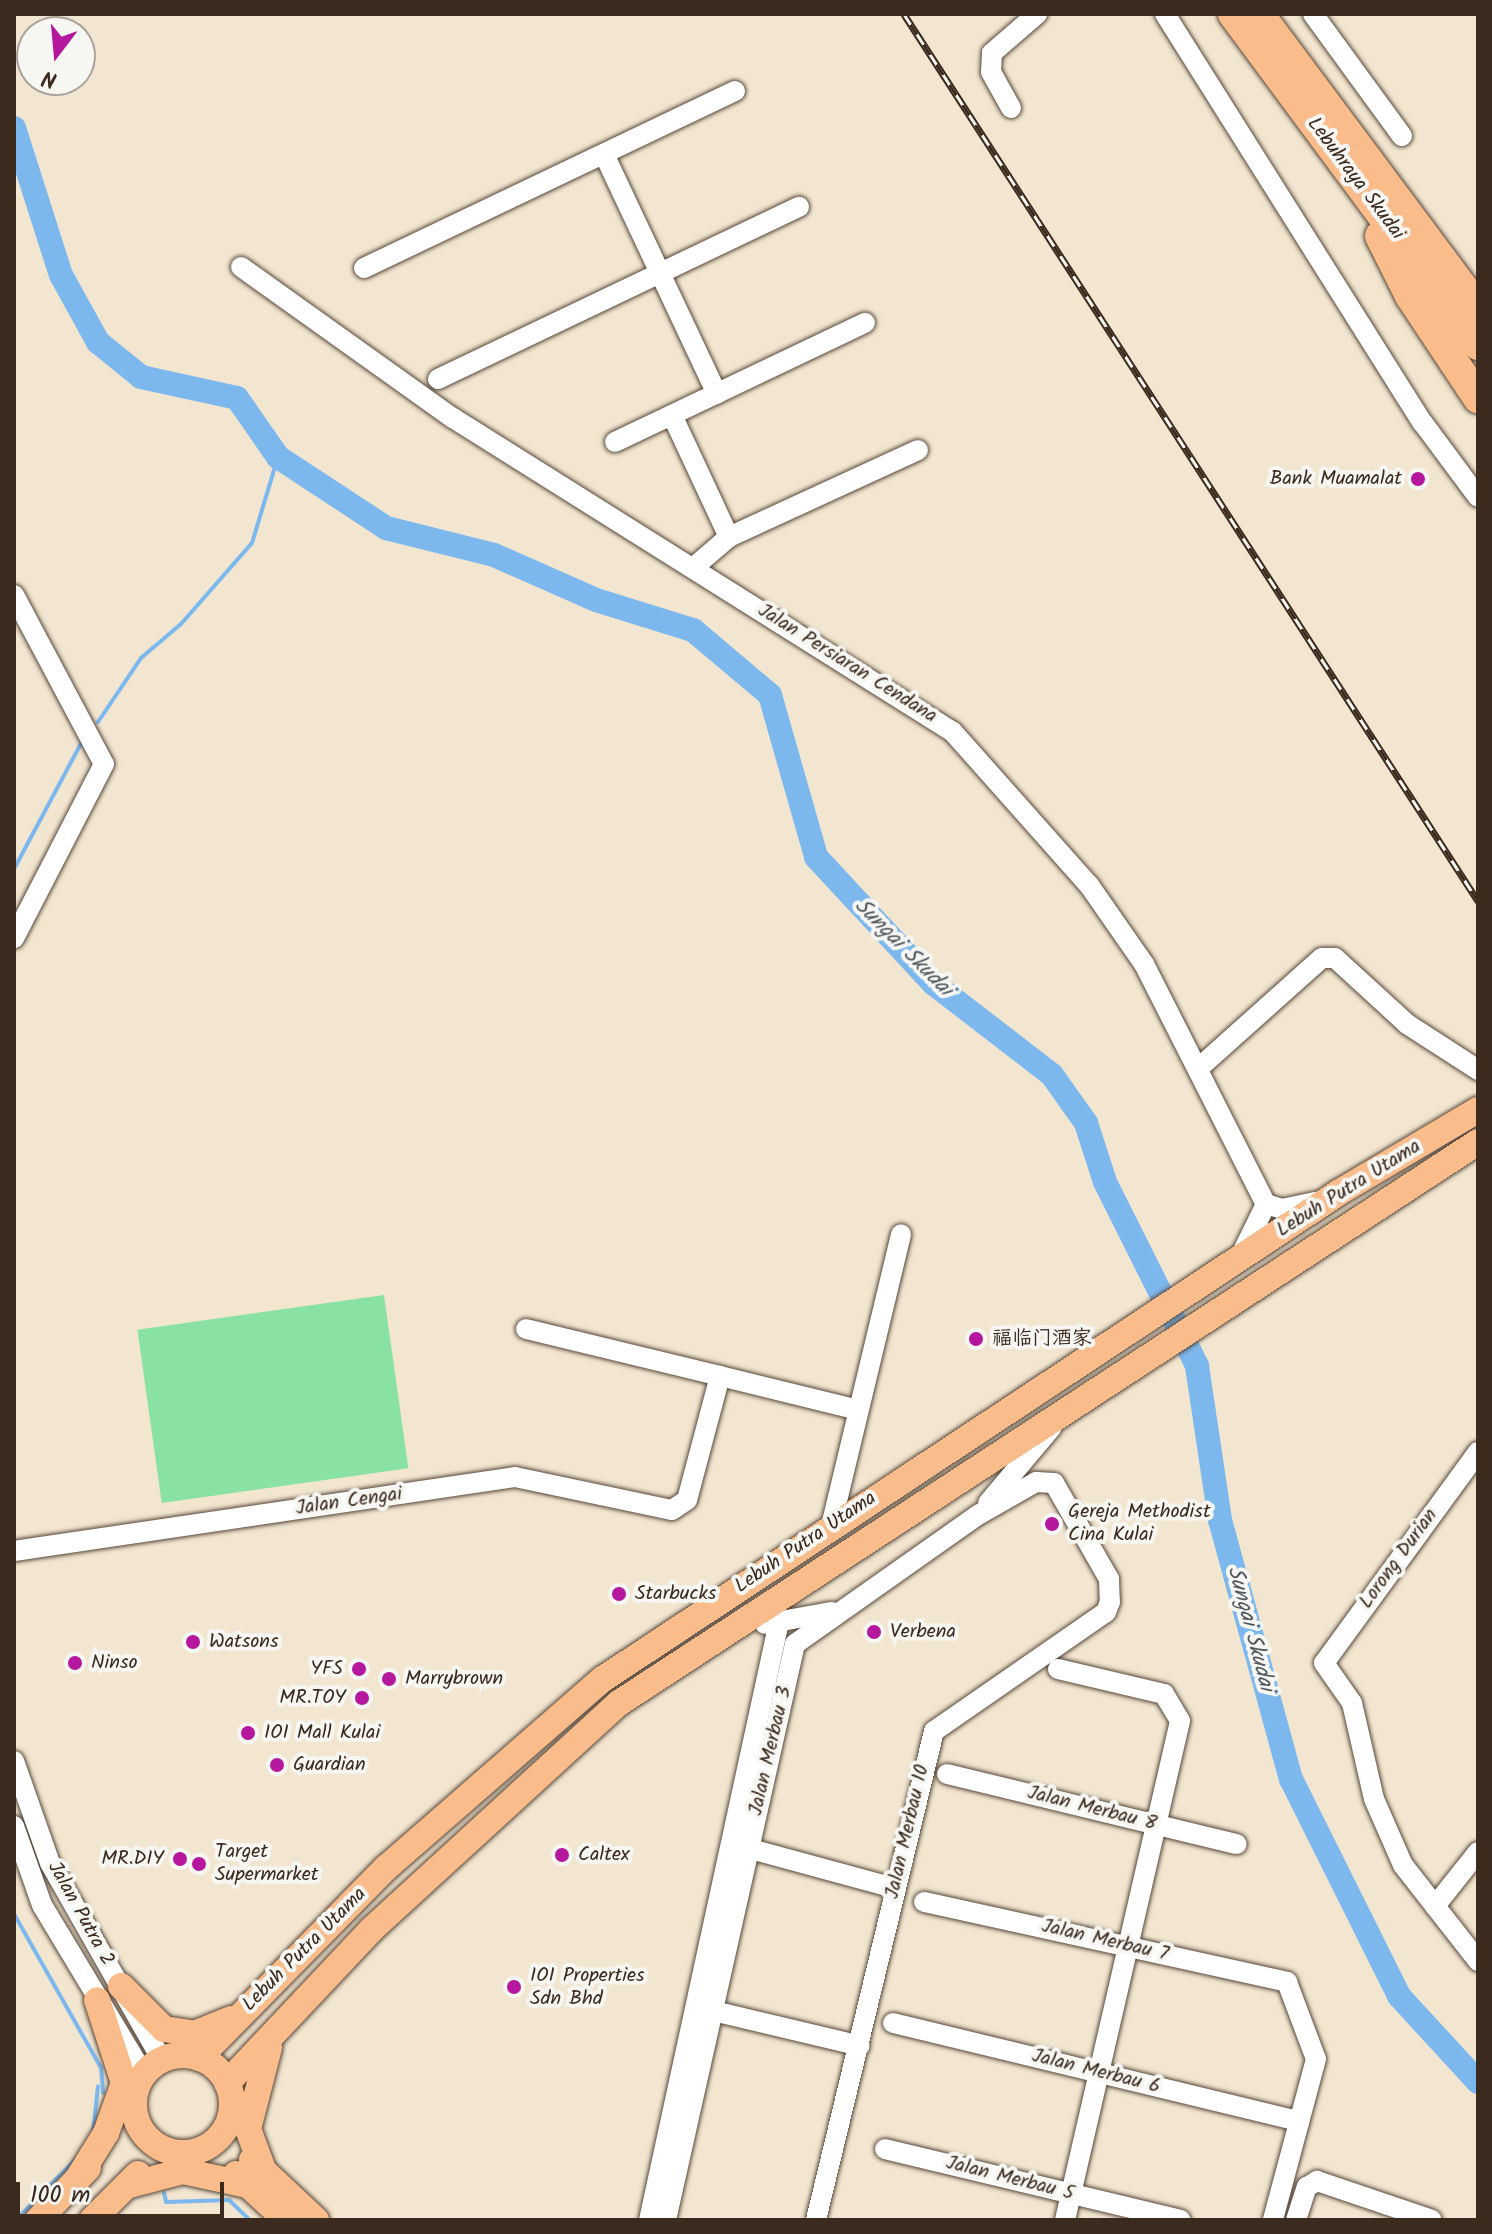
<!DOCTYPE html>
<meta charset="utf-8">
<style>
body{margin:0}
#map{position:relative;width:1492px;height:2234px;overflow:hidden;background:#f2e6d0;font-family:Kalam,"LXGW WenKai TC",sans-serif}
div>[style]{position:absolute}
.green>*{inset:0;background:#8ae1a4;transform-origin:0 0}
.stream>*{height:4px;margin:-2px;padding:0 2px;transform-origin:2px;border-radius:2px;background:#7cb8ee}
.river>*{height:24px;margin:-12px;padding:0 12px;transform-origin:12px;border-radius:12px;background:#7cb8ee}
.roads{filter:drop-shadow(0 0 2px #564639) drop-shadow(0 0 2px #564639)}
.minor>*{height:20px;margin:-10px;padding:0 10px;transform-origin:10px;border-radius:10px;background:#fff}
.major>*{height:26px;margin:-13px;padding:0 13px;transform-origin:13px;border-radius:13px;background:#f9bc8a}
.major>.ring{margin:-13px;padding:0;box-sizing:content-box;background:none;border:26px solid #f9bc8a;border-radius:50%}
.highway>*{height:30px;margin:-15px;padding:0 15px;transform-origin:15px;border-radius:15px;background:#f9bc8a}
.rail>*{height:7px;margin-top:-3.5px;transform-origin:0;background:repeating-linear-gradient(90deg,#f6f6f2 0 12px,#3b2a1e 0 24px);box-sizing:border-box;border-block:2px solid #3b2a1e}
.dots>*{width:22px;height:22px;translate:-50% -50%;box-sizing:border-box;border:4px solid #f6f6f2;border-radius:50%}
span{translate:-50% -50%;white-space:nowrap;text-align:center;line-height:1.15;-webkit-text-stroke:8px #f6f6f2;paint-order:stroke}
.street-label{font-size:20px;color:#3b2a1e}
.poi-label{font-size:20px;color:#3b2a1e}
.right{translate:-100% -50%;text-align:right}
.left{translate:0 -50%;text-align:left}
.water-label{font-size:22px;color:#4e555c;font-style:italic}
.frame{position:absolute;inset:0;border:16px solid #3b2a1e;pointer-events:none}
.north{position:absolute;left:16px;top:16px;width:80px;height:80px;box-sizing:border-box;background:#f6f6f2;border:2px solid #aba49d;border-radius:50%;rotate:196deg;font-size:22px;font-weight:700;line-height:32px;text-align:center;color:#3b2a1e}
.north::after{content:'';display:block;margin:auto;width:28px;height:36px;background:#b5179e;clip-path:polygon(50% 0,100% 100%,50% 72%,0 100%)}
.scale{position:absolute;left:16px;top:2182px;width:208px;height:36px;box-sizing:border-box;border:4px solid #3b2a1e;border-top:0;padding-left:10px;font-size:24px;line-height:28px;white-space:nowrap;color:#3b2a1e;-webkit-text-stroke:6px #f6f6f2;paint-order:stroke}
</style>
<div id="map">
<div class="green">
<i style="left:384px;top:1295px;width:175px;height:249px;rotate:82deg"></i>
</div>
<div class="stream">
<i style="left:98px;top:722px;width:77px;rotate:-56.1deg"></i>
<i style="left:141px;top:658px;width:52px;rotate:-40.4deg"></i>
<i style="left:181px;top:624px;width:108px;rotate:-48.8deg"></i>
<i style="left:252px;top:543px;width:90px;rotate:-73.2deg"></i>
<i style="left:14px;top:869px;width:146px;rotate:-61.9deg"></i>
<i style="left:14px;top:1914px;width:177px;rotate:60.5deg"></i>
<i style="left:101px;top:2068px;width:25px;rotate:85deg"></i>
<i style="left:93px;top:2133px;width:47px;rotate:-83.9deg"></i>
<i style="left:164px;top:2193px;width:9px;rotate:77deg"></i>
<i style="left:166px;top:2202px;width:63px;rotate:-1.8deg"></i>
<i style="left:229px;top:2200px;width:29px;rotate:44deg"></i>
<i style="left:16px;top:2220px;width:86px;rotate:-45.5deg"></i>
</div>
<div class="river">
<i style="left:14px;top:128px;width:154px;rotate:72.3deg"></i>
<i style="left:61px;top:275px;width:77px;rotate:61.1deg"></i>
<i style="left:98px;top:342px;width:55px;rotate:39.1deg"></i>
<i style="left:141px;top:377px;width:98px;rotate:12.3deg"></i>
<i style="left:237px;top:398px;width:72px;rotate:55.2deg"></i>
<i style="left:278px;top:457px;width:129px;rotate:33.3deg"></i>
<i style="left:386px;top:528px;width:111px;rotate:14deg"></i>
<i style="left:494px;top:555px;width:111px;rotate:23.8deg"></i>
<i style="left:596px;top:600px;width:102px;rotate:17.2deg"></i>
<i style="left:693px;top:630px;width:101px;rotate:40.2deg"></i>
<i style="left:770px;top:695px;width:168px;rotate:74.1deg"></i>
<i style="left:816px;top:857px;width:173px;rotate:47.1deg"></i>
<i style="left:934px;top:984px;width:149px;rotate:37.6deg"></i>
<i style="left:1052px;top:1075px;width:59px;rotate:54.7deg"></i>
<i style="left:1086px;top:1123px;width:62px;rotate:72.1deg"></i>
<i style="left:1105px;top:1182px;width:206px;rotate:63.4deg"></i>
<i style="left:1197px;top:1366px;width:156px;rotate:81.5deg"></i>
<i style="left:1220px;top:1520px;width:269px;rotate:74.7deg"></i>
<i style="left:1291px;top:1779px;width:242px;rotate:63.5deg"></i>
<i style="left:1399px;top:1996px;width:117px;rotate:47.4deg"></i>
</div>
<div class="roads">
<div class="minor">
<i style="left:1165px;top:14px;width:484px;rotate:57.8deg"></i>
<i style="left:1423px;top:423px;width:92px;rotate:53.4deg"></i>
<i style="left:1313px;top:14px;width:151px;rotate:53.9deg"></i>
<i style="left:1011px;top:108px;width:41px;rotate:-119.1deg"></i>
<i style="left:991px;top:72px;width:19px;rotate:-87deg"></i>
<i style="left:992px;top:53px;width:60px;rotate:-40.9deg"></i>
<i style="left:604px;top:154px;width:265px;rotate:64.8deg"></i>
<i style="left:241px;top:267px;width:260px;rotate:35.5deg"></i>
<i style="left:453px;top:418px;width:590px;rotate:32.13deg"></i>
<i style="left:953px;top:732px;width:205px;rotate:48.4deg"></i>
<i style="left:1089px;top:885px;width:96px;rotate:55.2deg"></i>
<i style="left:1144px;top:964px;width:269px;rotate:63.1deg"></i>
<i style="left:364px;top:268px;width:411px;rotate:-25.5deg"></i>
<i style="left:438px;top:379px;width:400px;rotate:-25.5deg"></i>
<i style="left:672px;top:415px;width:135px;rotate:65deg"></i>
<i style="left:615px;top:442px;width:277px;rotate:-25.5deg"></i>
<i style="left:693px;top:568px;width:48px;rotate:-40.7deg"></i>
<i style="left:729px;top:537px;width:208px;rotate:-24.7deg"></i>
<i style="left:14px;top:595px;width:191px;rotate:62deg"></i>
<i style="left:104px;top:764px;width:196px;rotate:117.3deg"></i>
<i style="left:1201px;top:1066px;width:162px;rotate:-41.8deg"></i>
<i style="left:1322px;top:958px;width:13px"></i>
<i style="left:1335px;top:958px;width:98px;rotate:42.5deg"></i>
<i style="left:1407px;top:1024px;width:85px;rotate:32.9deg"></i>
<i style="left:1266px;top:1204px;width:17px;rotate:17deg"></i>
<i style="left:1282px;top:1209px;width:35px;rotate:-12deg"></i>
<i style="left:1242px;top:1253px;width:55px;rotate:-63.9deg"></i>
<i style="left:526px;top:1329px;width:200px;rotate:13.6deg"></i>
<i style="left:1478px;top:1452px;width:261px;rotate:126.1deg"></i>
<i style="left:1324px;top:1663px;width:49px;rotate:55deg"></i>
<i style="left:1352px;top:1703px;width:98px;rotate:77.1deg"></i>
<i style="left:1374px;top:1799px;width:72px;rotate:66.3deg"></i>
<i style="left:1403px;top:1865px;width:122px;rotate:52deg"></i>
<i style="left:988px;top:1503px;width:99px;rotate:-49.9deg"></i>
<i style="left:831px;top:1526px;width:300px;rotate:-76.5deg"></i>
<i style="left:14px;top:1551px;width:506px;rotate:-8.4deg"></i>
<i style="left:515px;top:1477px;width:160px;rotate:11.9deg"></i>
<i style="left:672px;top:1510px;width:18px;rotate:-34deg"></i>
<i style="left:687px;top:1500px;width:128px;rotate:-75.1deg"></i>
<i style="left:720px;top:1376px;width:142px;rotate:13.8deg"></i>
<i style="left:765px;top:1624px;width:68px;rotate:-10.2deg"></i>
<i style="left:1058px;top:1669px;width:109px;rotate:13.3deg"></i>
<i style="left:1164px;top:1694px;width:31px;rotate:59deg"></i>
<i style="left:1180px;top:1721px;width:512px;rotate:102.98deg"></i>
<i style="left:14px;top:1761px;width:108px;rotate:70.6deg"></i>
<i style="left:50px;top:1863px;width:227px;rotate:60.4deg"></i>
<i style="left:947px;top:1774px;width:298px;rotate:13.6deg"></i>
<i style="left:14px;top:1826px;width:84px;rotate:70.5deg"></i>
<i style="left:42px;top:1905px;width:198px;rotate:59deg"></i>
<i style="left:736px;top:1845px;width:164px;rotate:15.2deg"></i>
<i style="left:924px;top:1902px;width:372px;rotate:12.4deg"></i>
<i style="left:1287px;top:1982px;width:82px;rotate:69.4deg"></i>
<i style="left:1316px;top:2059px;width:167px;rotate:105deg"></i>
<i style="left:1435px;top:1906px;width:69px;rotate:-51.5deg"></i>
<i style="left:701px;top:2008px;width:163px;rotate:13.4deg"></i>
<i style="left:893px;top:2023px;width:418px;rotate:13.6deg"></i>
<i style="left:885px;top:2149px;width:304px;rotate:13.5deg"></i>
<i style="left:649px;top:2220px;width:612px;rotate:-77.74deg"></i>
<i style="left:666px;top:2220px;width:590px;rotate:-77.38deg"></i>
<i style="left:795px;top:1644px;width:224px;rotate:-35.2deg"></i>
<i style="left:978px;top:1515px;width:67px;rotate:-29.6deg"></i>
<i style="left:1036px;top:1482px;width:18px;rotate:3deg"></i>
<i style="left:1054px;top:1483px;width:111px;rotate:60.2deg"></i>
<i style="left:1109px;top:1579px;width:23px;rotate:88deg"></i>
<i style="left:1110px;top:1602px;width:11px;rotate:112deg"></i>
<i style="left:1106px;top:1612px;width:209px;rotate:145.3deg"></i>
<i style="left:934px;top:1731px;width:503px;rotate:103.57deg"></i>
<i style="left:1296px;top:2220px;width:35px;rotate:-72deg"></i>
<i style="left:1307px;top:2187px;width:12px;rotate:-31deg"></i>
<i style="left:1317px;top:2181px;width:121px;rotate:18.7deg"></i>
</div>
<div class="major">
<i style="left:121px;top:1986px;width:61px;rotate:45deg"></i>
<i style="left:164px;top:2029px;width:30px;rotate:9deg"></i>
<i style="left:194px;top:2034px;width:40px;rotate:-22deg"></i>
<i class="ring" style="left:134px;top:2055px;width:72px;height:72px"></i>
<i style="left:199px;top:2058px;width:267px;rotate:-45.5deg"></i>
<i style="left:386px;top:1868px;width:288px;rotate:-41.1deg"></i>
<i style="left:603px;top:1679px;width:881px;rotate:-33.47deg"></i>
<i style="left:1338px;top:1193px;width:163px;rotate:-30.7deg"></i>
<i style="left:227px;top:2083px;width:210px;rotate:-46.7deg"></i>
<i style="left:371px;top:1930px;width:336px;rotate:-42.5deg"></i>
<i style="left:619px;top:1703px;width:1026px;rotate:-33.15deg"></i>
<i style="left:252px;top:2160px;width:88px;rotate:43.2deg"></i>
<i style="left:264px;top:2172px;width:46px;rotate:-110.4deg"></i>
<i style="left:248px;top:2129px;width:84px;rotate:-75.5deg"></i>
<i style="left:236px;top:2174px;width:68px;rotate:42.6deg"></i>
<i style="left:78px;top:2178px;width:53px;rotate:-58.1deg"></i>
<i style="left:106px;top:2133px;width:53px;rotate:-70.2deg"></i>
<i style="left:124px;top:2083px;width:87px;rotate:-108deg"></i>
<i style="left:126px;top:2186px;width:59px;rotate:-14.7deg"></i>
<i style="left:183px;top:2171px;width:66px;rotate:12.2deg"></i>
<i style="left:38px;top:2220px;width:72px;rotate:-46.1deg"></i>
<i style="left:92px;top:2220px;width:65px;rotate:-45deg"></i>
</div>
<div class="highway">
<i style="left:1233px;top:14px;width:412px;rotate:53.5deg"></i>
<i style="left:1259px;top:14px;width:367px;rotate:53.3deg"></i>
<i style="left:1380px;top:236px;width:67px;rotate:63.4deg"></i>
<i style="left:1410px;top:296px;width:123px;rotate:56.3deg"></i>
</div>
</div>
<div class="rail">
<i style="left:904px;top:14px;width:1057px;rotate:57.09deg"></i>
</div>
<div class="dots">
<i style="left:1418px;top:479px;background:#b5179e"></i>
<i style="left:976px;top:1339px;background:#b5179e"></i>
<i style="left:1052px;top:1524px;background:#b5179e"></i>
<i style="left:619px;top:1594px;background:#b5179e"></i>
<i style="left:874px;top:1632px;background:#b5179e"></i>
<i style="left:193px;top:1642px;background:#b5179e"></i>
<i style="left:75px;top:1663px;background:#b5179e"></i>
<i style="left:359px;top:1669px;background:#b5179e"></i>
<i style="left:389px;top:1679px;background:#b5179e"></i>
<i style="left:362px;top:1698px;background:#b5179e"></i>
<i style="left:248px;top:1733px;background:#b5179e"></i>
<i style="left:277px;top:1765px;background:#b5179e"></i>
<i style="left:562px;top:1855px;background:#b5179e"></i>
<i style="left:180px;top:1859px;background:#b5179e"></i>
<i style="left:199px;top:1864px;background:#b5179e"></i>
<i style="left:514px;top:1987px;background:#b5179e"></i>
</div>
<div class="street-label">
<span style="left:1355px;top:179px;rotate:53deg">Lebuhraya Skudai</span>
<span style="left:847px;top:664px;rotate:32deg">Jalan Persiaran Cendana</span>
<span style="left:1349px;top:1189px;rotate:-32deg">Lebuh Putra Utama</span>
<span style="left:349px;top:1502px;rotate:-8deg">Jalan Cengai</span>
<span style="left:806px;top:1543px;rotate:-34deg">Lebuh Putra Utama</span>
<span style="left:1399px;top:1559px;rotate:-54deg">Lorong Durian</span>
<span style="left:771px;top:1751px;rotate:-77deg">Jalan Merbau 3</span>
<span style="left:1092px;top:1809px;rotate:14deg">Jalan Merbau 8</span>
<span style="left:908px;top:1832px;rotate:-77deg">Jalan Merbau 10</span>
<span style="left:80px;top:1914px;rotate:61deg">Jalan Putra 2</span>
<span style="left:1105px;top:1941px;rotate:13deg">Jalan Merbau 7</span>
<span style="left:305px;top:1950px;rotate:-45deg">Lebuh Putra Utama</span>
<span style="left:1096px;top:2072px;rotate:14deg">Jalan Merbau 6</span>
<span style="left:1010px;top:2179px;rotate:14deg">Jalan Merbau 5</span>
</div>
<div class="poi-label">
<span class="right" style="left:1402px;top:479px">Bank Muamalat</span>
<span class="left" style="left:992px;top:1339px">福临门酒家</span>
<span class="left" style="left:1068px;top:1524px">Gereja Methodist<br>Cina Kulai</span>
<span class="left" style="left:635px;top:1594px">Starbucks</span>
<span class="left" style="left:890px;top:1632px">Verbena</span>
<span class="left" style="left:209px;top:1642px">Watsons</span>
<span class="left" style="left:91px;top:1663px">Ninso</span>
<span class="right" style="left:343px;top:1669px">YFS</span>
<span class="left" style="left:405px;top:1679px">Marrybrown</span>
<span class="right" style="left:346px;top:1698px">MR.TOY</span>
<span class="left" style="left:264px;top:1733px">IOI Mall Kulai</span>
<span class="left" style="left:293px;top:1765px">Guardian</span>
<span class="left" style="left:215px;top:1864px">Target<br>Supermarket</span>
<span class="left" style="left:578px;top:1855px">Caltex</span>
<span class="right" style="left:164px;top:1859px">MR.DIY</span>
<span class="left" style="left:530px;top:1988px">IOI Properties<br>Sdn Bhd</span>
</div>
<div class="water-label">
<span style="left:903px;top:948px;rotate:45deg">Sungai Skudai</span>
<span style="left:1250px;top:1629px;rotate:75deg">Sungai Skudai</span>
</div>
<div class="frame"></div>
<div class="north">N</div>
<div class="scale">100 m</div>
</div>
